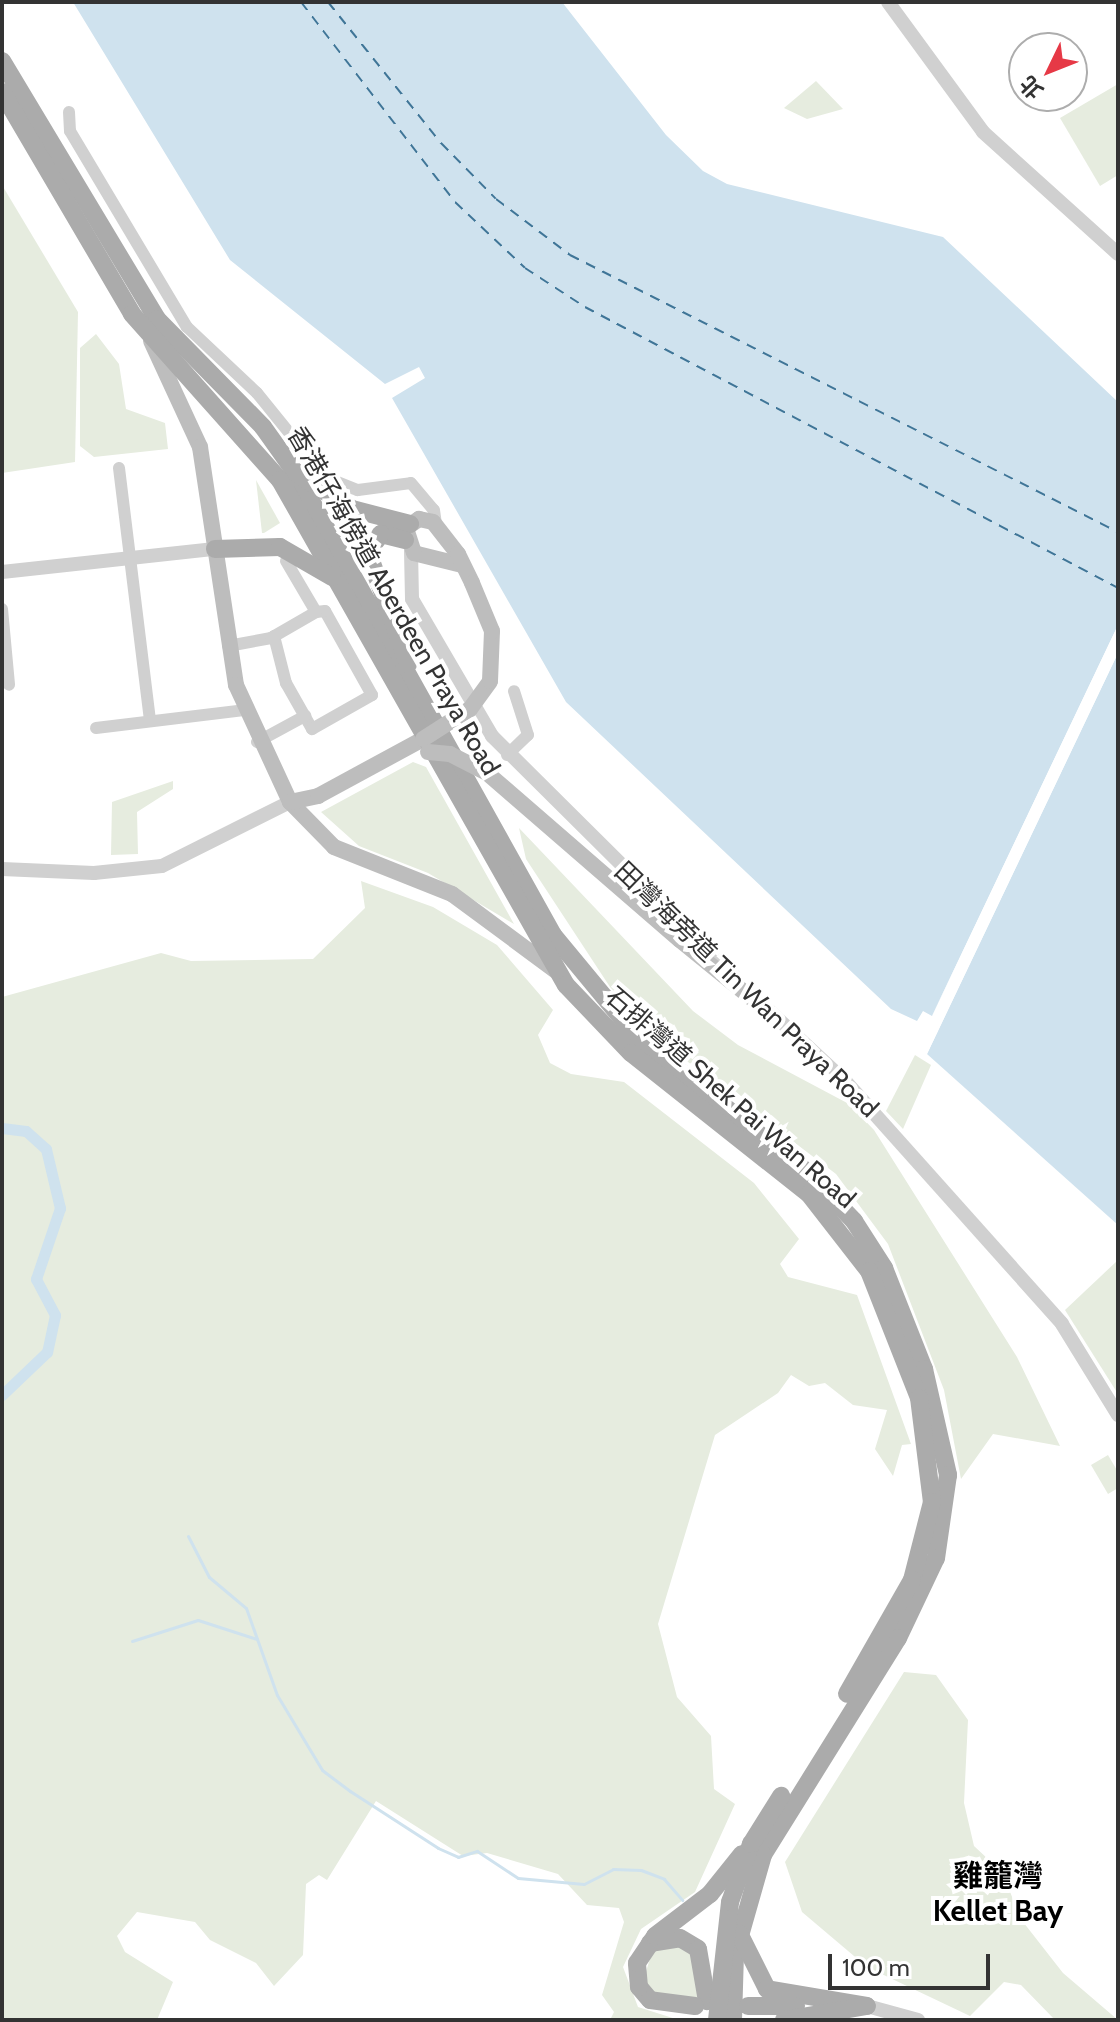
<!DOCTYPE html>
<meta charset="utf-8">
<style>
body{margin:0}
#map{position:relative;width:1120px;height:2022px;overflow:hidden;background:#fff;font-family:Cabin,"Noto Sans TC",sans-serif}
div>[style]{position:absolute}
.green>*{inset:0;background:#e6ecdf}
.water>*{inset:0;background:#cfe2ee}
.pier>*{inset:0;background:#fff}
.stream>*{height:3px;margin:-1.5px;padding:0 1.5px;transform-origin:1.5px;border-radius:1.5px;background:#cfe2ee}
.canal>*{height:11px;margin:-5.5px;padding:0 5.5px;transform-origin:5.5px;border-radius:5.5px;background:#cfe2ee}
.ferry>*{height:2px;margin-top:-1px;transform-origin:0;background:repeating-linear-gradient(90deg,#3f7597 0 10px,transparent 0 18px)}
.minor>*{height:12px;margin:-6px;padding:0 6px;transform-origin:6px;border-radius:6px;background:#d0d0d0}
.tertiary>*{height:14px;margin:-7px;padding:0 7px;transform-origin:7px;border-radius:7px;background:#d0d0d0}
.secondary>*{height:16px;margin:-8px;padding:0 8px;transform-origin:8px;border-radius:8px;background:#bdbdbd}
.primary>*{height:18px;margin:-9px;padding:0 9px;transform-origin:9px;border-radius:9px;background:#ababab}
.secondary-bridge>*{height:16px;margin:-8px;padding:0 8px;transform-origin:8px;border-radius:8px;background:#bdbdbd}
span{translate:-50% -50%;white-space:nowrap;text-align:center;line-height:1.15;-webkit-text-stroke:8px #fff;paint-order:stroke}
.street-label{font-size:26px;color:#333}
.quarter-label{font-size:30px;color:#000;font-weight:700}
.frame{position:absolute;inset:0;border:4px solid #333;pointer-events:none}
.north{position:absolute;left:1008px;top:32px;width:80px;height:80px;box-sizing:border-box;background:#fff;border:2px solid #adadad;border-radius:50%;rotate:227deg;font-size:22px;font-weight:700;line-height:32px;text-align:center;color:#333}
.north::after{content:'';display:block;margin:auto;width:28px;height:36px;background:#e63946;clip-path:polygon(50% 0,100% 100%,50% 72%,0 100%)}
.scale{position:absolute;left:828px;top:1954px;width:162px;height:36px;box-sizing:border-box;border:4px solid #333;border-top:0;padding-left:10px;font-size:24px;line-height:28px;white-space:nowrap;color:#333;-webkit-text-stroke:6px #fff;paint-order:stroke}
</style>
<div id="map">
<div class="green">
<i style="clip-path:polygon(816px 81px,843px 109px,807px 119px,784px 108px)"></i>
<i style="clip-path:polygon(1118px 84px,1118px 175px,1100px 186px,1060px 118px)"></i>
<i style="clip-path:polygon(2px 185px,78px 312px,75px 462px,2px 473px)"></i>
<i style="clip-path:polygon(96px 334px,119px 364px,126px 409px,165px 423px,168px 449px,94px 457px,80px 446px,80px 348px)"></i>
<i style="clip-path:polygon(256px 480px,280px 523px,264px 533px,262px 533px)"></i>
<i style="clip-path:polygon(413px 762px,426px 767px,514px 924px,428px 873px,359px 846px,321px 812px)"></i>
<i style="clip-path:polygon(173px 781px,173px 789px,137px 812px,138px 854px,111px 855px,112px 802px)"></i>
<i style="clip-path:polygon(519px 828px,693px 1011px,738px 1045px,849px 1104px,874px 1130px,1017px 1357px,1060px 1446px,993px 1434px,961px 1479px,944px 1390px,888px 1244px,836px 1174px,659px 1040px,610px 987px,526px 859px)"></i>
<i style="clip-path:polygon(361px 881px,433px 907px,497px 945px,553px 1010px,538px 1035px,550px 1063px,571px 1074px,624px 1082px,754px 1183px,799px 1239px,780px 1264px,788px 1277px,857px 1295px,911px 1444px,902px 1445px,893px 1476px,875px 1449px,887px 1410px,853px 1405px,825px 1383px,809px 1386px,791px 1375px,778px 1393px,715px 1435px,658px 1624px,677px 1697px,711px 1736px,714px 1789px,735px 1804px,695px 1892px,641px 1929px,623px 1967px,638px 2007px,679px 2020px,610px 2020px,614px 2012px,602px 1995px,624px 1922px,619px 1908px,587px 1905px,558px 1874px,487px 1853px,463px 1856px,376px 1801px,327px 1880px,319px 1875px,306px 1884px,303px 1955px,274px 1986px,256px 1963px,210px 1940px,195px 1922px,137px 1912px,117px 1936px,125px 1952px,173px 1982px,157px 2020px,2px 2020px,2px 997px,161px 953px,191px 961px,313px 959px,365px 908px)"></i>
<i style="clip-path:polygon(915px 1055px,931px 1065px,903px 1129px,886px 1111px)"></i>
<i style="clip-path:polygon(1118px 1260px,1118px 1394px,1065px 1310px)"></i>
<i style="clip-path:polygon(1108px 1455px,1118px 1472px,1118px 1488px,1108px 1494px,1091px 1465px)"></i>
<i style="clip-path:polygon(904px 1672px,936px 1675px,968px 1720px,964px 1803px,974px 1846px,1003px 1873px,1020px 1918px,1063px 1973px,1118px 2020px,1055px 2020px,1021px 1985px,1004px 1982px,970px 2016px,867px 1967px,802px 1912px,785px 1862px)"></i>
<i style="clip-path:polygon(677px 1944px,693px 1953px,702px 2001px,653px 1995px,644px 1978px,652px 1952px)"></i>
</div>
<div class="water">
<i style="clip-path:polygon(73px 2px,562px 2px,666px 135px,703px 171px,727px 184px,943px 237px,1118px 402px,1118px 625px,932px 1016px,923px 1011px,917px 1021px,891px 1009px,566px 702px,392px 398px,425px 378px,419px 367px,385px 384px,230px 260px)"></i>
<i style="clip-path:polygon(1118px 653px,1118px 1225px,927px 1054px)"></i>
</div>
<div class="pier">
<i style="clip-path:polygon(1118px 625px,1118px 635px,930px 1020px)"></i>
<i style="clip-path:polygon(1118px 649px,1118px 653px,927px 1054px,924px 1053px)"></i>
</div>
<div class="stream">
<i style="left:188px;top:1536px;width:46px;rotate:62.9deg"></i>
<i style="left:209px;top:1577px;width:48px;rotate:40deg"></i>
<i style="left:246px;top:1608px;width:92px;rotate:70.4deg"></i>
<i style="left:277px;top:1695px;width:87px;rotate:59deg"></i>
<i style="left:322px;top:1770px;width:35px;rotate:37deg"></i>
<i style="left:350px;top:1791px;width:105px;rotate:32.9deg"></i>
<i style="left:438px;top:1848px;width:22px;rotate:24deg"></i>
<i style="left:458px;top:1857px;width:20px;rotate:-18deg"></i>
<i style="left:477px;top:1851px;width:49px;rotate:33.4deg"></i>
<i style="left:518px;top:1878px;width:66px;rotate:5.2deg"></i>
<i style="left:584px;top:1884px;width:33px;rotate:-27deg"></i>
<i style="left:613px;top:1869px;width:28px;rotate:2deg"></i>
<i style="left:641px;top:1870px;width:25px;rotate:21deg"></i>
<i style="left:664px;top:1879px;width:28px;rotate:49deg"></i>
<i style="left:132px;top:1641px;width:69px;rotate:-17.7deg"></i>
<i style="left:198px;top:1620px;width:62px;rotate:17.9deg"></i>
</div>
<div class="canal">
<i style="left:2px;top:1128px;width:24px;rotate:7deg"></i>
<i style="left:26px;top:1131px;width:27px;rotate:42deg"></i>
<i style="left:46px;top:1149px;width:61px;rotate:76.7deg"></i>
<i style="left:60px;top:1208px;width:75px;rotate:108.7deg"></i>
<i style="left:36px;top:1279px;width:41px;rotate:62.2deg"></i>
<i style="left:55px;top:1315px;width:38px;rotate:102deg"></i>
<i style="left:47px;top:1352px;width:62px;rotate:136.3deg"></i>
</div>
<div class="ferry">
<i style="left:301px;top:2px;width:252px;rotate:52.4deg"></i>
<i style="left:455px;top:202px;width:96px;rotate:43.3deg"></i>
<i style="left:525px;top:268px;width:72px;rotate:33deg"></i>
<i style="left:585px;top:307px;width:603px;rotate:27.8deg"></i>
<i style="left:328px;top:2px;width:181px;rotate:51.3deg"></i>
<i style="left:441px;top:143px;width:78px;rotate:45.5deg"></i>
<i style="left:496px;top:199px;width:93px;rotate:37.1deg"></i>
<i style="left:570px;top:255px;width:614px;rotate:26.82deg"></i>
</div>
<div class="minor">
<i style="left:69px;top:112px;width:19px;rotate:87deg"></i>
<i style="left:70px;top:131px;width:228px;rotate:59.2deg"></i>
<i style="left:187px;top:327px;width:96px;rotate:43.3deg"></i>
<i style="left:257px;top:393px;width:108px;rotate:51deg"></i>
<i style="left:325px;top:477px;width:35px;rotate:22deg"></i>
<i style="left:358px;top:490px;width:53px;rotate:-7.5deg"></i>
<i style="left:411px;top:483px;width:35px;rotate:50deg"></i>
<i style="left:434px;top:510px;width:14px;rotate:82deg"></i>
<i style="left:119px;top:468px;width:255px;rotate:83deg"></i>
<i style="left:286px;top:561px;width:59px;rotate:59.5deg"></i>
<i style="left:2px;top:609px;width:76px;rotate:84.7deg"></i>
<i style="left:274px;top:636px;width:49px;rotate:75.7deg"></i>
<i style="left:286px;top:683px;width:53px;rotate:60.5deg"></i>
<i style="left:312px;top:729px;width:69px;rotate:-29.5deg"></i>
<i style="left:372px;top:695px;width:96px;rotate:-119.2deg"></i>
<i style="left:325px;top:611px;width:9px;rotate:174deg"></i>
<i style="left:228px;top:646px;width:44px;rotate:-10.5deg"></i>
<i style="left:271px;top:638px;width:52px;rotate:-30deg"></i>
<i style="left:96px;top:728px;width:149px;rotate:-6.9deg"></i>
<i style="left:257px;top:742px;width:55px;rotate:-28.4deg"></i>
<i style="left:507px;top:755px;width:29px;rotate:-44deg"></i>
<i style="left:528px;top:735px;width:46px;rotate:-107.7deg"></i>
</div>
<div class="tertiary">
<i style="left:888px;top:2px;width:161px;rotate:53.8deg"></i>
<i style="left:983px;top:132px;width:182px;rotate:42.1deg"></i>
<i style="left:411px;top:551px;width:48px;rotate:88.8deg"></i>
<i style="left:412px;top:599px;width:159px;rotate:59.7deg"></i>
<i style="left:492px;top:736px;width:342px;rotate:44.8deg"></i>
<i style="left:2px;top:572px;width:214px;rotate:-6.2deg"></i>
<i style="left:2px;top:869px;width:92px;rotate:2.5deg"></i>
<i style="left:94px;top:873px;width:68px;rotate:-5.9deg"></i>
<i style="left:162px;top:866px;width:143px;rotate:-26.6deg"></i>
<i style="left:764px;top:1006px;width:112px;rotate:42.8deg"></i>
<i style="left:846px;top:1082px;width:324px;rotate:48.2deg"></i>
<i style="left:1062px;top:1324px;width:107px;rotate:58.4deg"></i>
<i style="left:867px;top:2006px;width:53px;rotate:15.4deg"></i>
</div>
<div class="secondary">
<i style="left:151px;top:341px;width:117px;rotate:65.2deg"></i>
<i style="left:200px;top:447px;width:241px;rotate:81.4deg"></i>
<i style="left:236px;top:685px;width:129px;rotate:65.2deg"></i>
<i style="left:290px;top:802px;width:63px;rotate:45.6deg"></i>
<i style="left:334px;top:847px;width:127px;rotate:21.7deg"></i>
<i style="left:452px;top:894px;width:129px;rotate:36.5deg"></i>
<i style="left:462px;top:565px;width:49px;rotate:-166deg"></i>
<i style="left:414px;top:553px;width:26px;rotate:-108deg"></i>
<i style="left:406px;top:528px;width:16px;rotate:-35deg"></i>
<i style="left:419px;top:519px;width:14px;rotate:12deg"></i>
<i style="left:433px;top:522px;width:41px;rotate:52deg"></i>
<i style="left:458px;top:554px;width:32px;rotate:64deg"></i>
<i style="left:290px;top:802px;width:29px;rotate:-12deg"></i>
<i style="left:318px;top:796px;width:119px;rotate:-28.5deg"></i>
<i style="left:680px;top:940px;width:117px;rotate:39.1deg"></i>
</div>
<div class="primary">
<i style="left:2px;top:61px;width:301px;rotate:59deg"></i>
<i style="left:157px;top:319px;width:151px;rotate:45.5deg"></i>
<i style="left:263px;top:427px;width:55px;rotate:54.6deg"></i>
<i style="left:295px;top:472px;width:530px;rotate:60.87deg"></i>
<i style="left:553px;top:935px;width:135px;rotate:50.4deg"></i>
<i style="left:639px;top:1039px;width:214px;rotate:38.4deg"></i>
<i style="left:807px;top:1172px;width:68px;rotate:46.2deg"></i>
<i style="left:854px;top:1221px;width:56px;rotate:57.4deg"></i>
<i style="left:884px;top:1268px;width:109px;rotate:68.4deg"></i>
<i style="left:924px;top:1369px;width:109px;rotate:77.2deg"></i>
<i style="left:948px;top:1475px;width:84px;rotate:98.2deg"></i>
<i style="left:936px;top:1558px;width:89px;rotate:115.4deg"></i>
<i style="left:898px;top:1638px;width:256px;rotate:121.9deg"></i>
<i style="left:763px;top:1855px;width:102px;rotate:105.9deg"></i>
<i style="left:735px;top:1953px;width:67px;rotate:91.7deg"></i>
<i style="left:2px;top:92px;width:257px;rotate:59.6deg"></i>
<i style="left:132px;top:314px;width:222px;rotate:48.3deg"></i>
<i style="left:280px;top:480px;width:580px;rotate:60.48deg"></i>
<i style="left:566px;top:985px;width:94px;rotate:46.3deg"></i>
<i style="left:631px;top:1053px;width:227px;rotate:38.4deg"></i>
<i style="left:809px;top:1194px;width:98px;rotate:52.1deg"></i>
<i style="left:869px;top:1271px;width:136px;rotate:68.5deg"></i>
<i style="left:919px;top:1398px;width:105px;rotate:82.9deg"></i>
<i style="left:932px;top:1502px;width:81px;rotate:104.4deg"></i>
<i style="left:912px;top:1580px;width:131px;rotate:119.7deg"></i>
<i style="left:295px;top:472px;width:68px;rotate:33deg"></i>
<i style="left:352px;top:509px;width:60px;rotate:14.5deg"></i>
<i style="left:405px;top:540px;width:25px;rotate:-166deg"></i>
<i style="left:381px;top:534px;width:22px;rotate:126deg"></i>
<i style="left:368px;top:552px;width:119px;rotate:70.3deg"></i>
<i style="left:215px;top:549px;width:65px;rotate:-1.8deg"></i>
<i style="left:280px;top:547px;width:60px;rotate:30deg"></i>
<i style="left:739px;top:1933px;width:63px;rotate:63.4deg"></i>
<i style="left:767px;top:1989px;width:101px;rotate:9.6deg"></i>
<i style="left:650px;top:1943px;width:30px;rotate:-9deg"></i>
<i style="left:680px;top:1938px;width:21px;rotate:31deg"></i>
<i style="left:698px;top:1949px;width:53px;rotate:80.2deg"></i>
<i style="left:695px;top:2006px;width:45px;rotate:-172.4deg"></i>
<i style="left:650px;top:2000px;width:17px;rotate:-130deg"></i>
<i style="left:639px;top:1987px;width:24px;rotate:-95deg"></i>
<i style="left:637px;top:1963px;width:32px;rotate:-56deg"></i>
<i style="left:655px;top:1936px;width:69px;rotate:-37.4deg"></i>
<i style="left:710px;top:1894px;width:51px;rotate:-51.3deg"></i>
<i style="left:748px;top:2006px;width:48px"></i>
<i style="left:717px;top:2020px;width:119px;rotate:-83.7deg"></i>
<i style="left:730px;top:1902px;width:62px;rotate:-70.1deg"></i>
<i style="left:751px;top:1844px;width:57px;rotate:-58deg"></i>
<i style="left:784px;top:2020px;width:84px;rotate:-9.6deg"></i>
</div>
<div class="secondary-bridge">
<i style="left:423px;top:739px;width:56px;rotate:-32.6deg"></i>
<i style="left:470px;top:709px;width:34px;rotate:-54deg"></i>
<i style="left:490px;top:681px;width:50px;rotate:-87.7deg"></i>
<i style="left:492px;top:631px;width:52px;rotate:-112.6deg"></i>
<i style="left:428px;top:752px;width:22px;rotate:5deg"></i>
<i style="left:450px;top:754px;width:42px;rotate:27.2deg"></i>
<i style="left:487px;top:773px;width:255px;rotate:40.9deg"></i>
</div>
<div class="street-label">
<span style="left:393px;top:601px;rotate:60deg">香港仔海傍道 Aberdeen Praya Road</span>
<span style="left:746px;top:990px;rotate:44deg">田灣海旁道 Tin Wan Praya Road</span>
<span style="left:730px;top:1098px;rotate:41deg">石排灣道 Shek Pai Wan Road</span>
</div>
<div class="quarter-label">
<span style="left:998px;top:1893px">雞籠灣<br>Kellet Bay</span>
</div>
<div class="frame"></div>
<div class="north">北</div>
<div class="scale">100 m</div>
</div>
